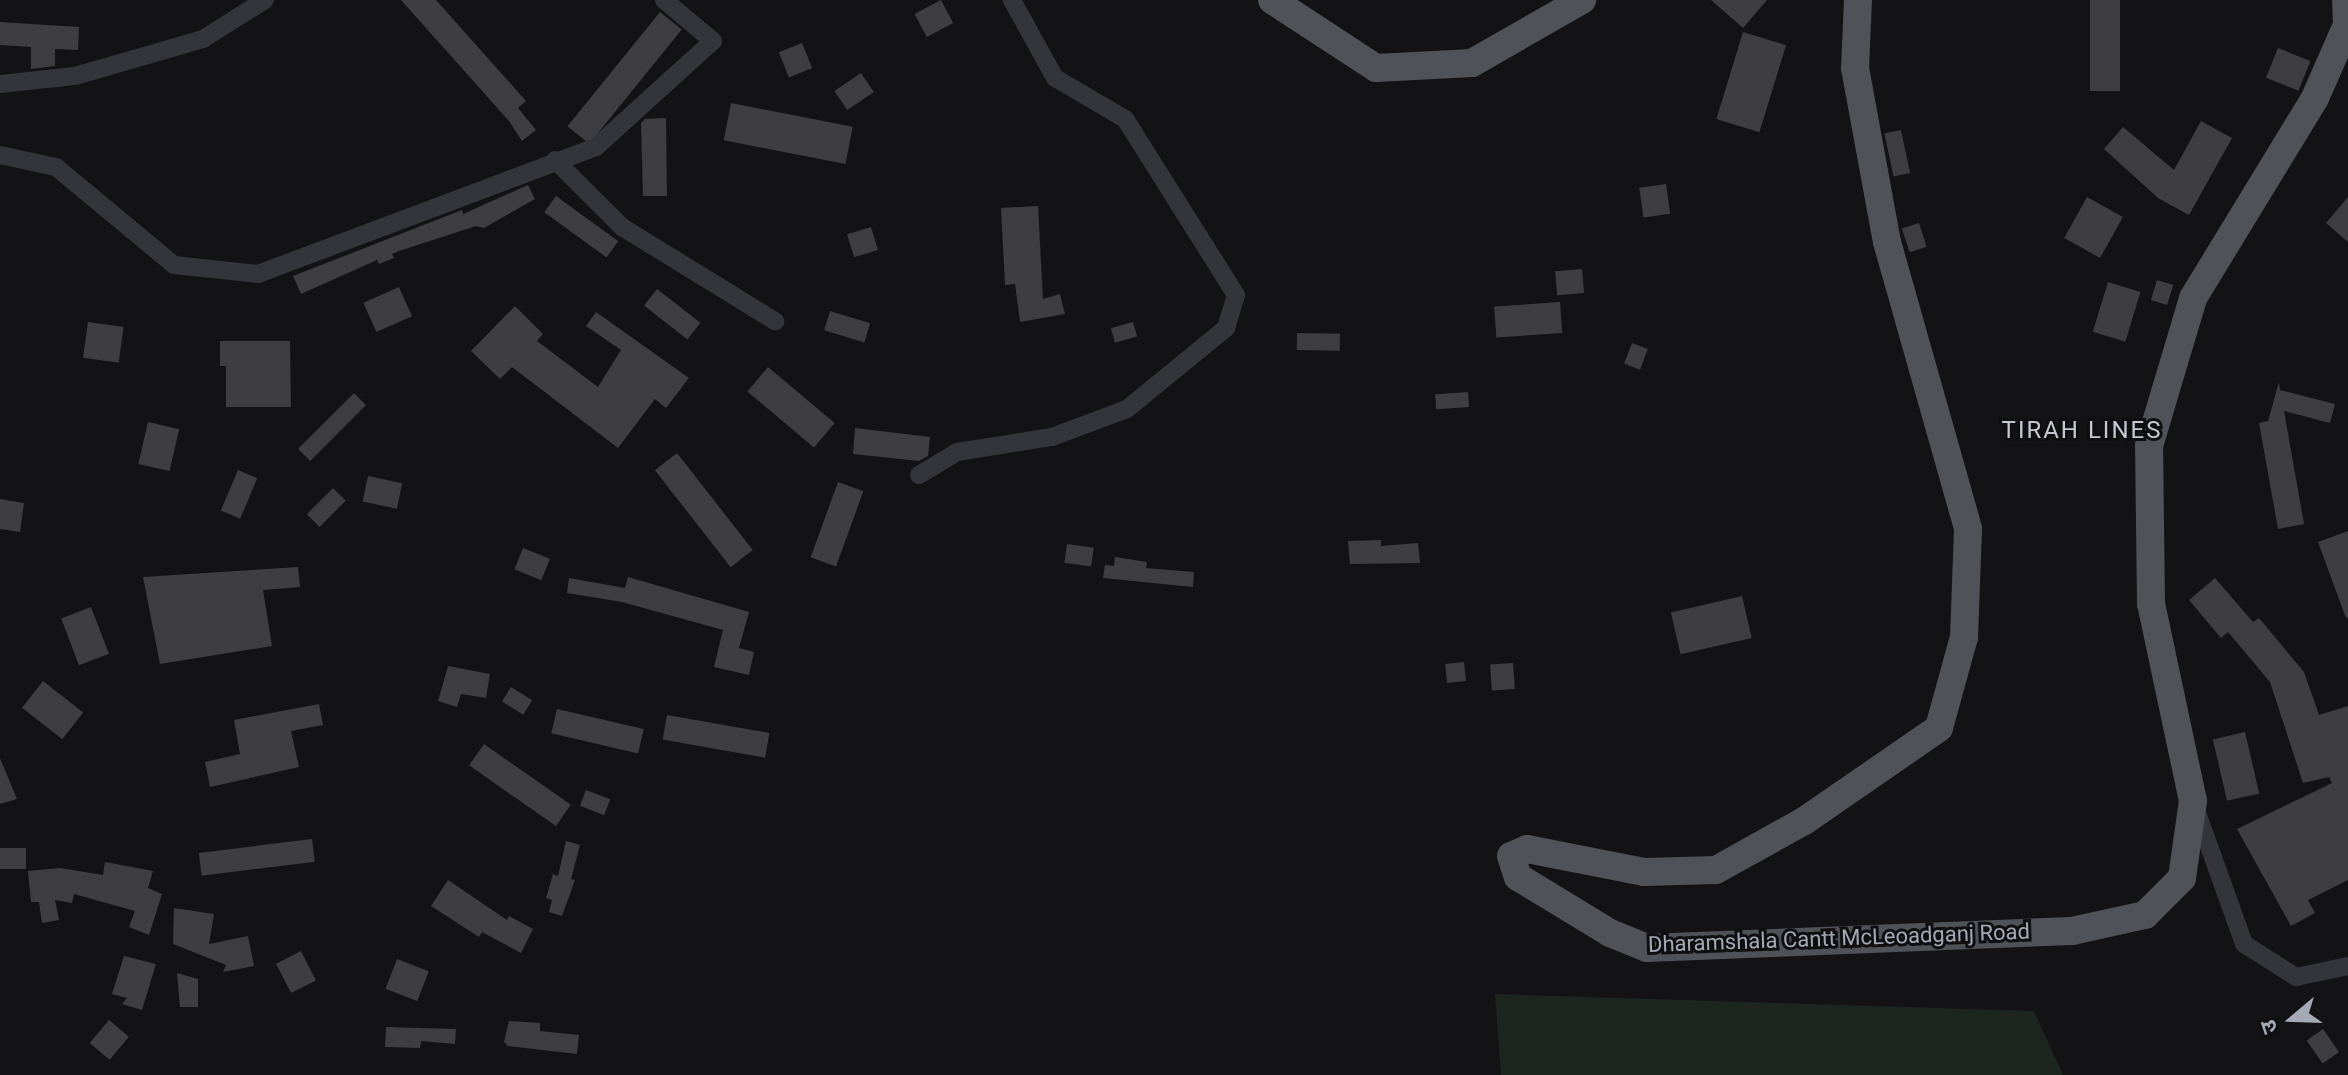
<!DOCTYPE html>
<meta charset="utf-8">
<style>
body{margin:0}
#map{position:relative;width:2348px;height:1075px;overflow:hidden;background:#131315;font-family:Roboto,"Noto Sans Devanagari",sans-serif}
div>[style]{position:absolute}
.green>*{inset:0;background:#1d251f}
.building>*{inset:0;background:#3e3e42;transform-origin:0 0}
.street>*{height:18px;margin:-9px;padding:0 9px;transform-origin:9px;border-radius:9px;background:#34353a}
.primary>*{height:28px;margin:-14px;padding:0 14px;transform-origin:14px;border-radius:14px;background:#505259}
span{translate:-50% -50%;white-space:nowrap;text-align:center;line-height:1.15;-webkit-text-stroke:6px #0f0e10;paint-order:stroke}
.street-label{font-size:22px;color:#a4a9b6}
.neighbourhood-label{font-size:24px;color:#c6c8d2;letter-spacing:2px}
.north{position:absolute;left:2252px;top:979px;width:80px;height:80px;-webkit-text-stroke:6px #0f0e10;paint-order:stroke;rotate:251deg;font-size:22px;font-weight:700;line-height:32px;text-align:center;color:#a4a9b6}
.north::after{content:'';display:block;margin:auto;width:28px;height:36px;background:#a4a9b6;clip-path:polygon(50% 0,100% 100%,50% 72%,0 100%)}
</style>
<div id="map">
<div class="green">
<i style="clip-path:polygon(1495px 994px,2034px 1011px,2063px 1075px,1501px 1075px)"></i>
</div>
<div class="building">
<i style="clip-path:polygon(401px 0,436px 0,526px 101px,518px 108px,536px 130px,522px 141px,509px 121px)"></i>
<i style="left:941px;top:0;width:26px;height:30px;rotate:62deg"></i>
<i style="clip-path:polygon(1711px 0,1767px 0,1743px 28px)"></i>
<i style="left:2090px;top:0;width:30px;height:91px"></i>
<i style="left:660px;top:12px;width:28px;height:147px;rotate:39deg"></i>
<i style="clip-path:polygon(0 22px,79px 27px,78px 50px,55px 49px,55px 66px,31px 69px,31px 47px,0 45px)"></i>
<i style="left:1743px;top:32px;width:45px;height:91px;rotate:17deg"></i>
<i style="left:802px;top:43px;width:27px;height:25px;rotate:68deg"></i>
<i style="left:2278px;top:48px;width:35px;height:32px;rotate:22deg"></i>
<i style="left:861px;top:73px;width:23px;height:32px;rotate:56deg"></i>
<i style="left:731px;top:103px;width:124px;height:38px;rotate:11deg"></i>
<i style="clip-path:polygon(666px 118px,667px 196px,643px 196px,641px 123px,645px 119px)"></i>
<i style="clip-path:polygon(2201px 121px,2232px 138px,2189px 215px,2158px 198px,2104px 149px,2123px 127px,2174px 170px)"></i>
<i style="left:1901px;top:130px;width:44px;height:17px;rotate:78deg"></i>
<i style="left:1666px;top:184px;width:30px;height:27px;rotate:82deg"></i>
<i style="clip-path:polygon(528px 185px,535px 199px,484px 228px,476px 226px,399px 251px,392px 254px,394px 258px,379px 264px,377px 260px,301px 294px,293px 276px,462px 210px,463px 214px)"></i>
<i style="left:556px;top:196px;width:77px;height:20px;rotate:36deg"></i>
<i style="left:2087px;top:197px;width:41px;height:47px;rotate:29deg"></i>
<i style="clip-path:polygon(2348px 197px,2348px 242px,2326px 223px)"></i>
<i style="clip-path:polygon(1038px 206px,1043px 299px,1060px 294px,1065px 314px,1020px 322px,1015px 284px,1005px 285px,1001px 208px)"></i>
<i style="left:1919px;top:223px;width:25px;height:18px;rotate:72deg"></i>
<i style="left:871px;top:227px;width:24px;height:25px;rotate:73deg"></i>
<i style="left:1582px;top:269px;width:24px;height:27px;rotate:85deg"></i>
<i style="left:2157px;top:280px;width:17px;height:21px;rotate:17deg"></i>
<i style="left:2108px;top:282px;width:34px;height:52px;rotate:17deg"></i>
<i style="left:399px;top:287px;width:32px;height:39px;rotate:66deg"></i>
<i style="left:657px;top:289px;width:55px;height:21px;rotate:38deg"></i>
<i style="left:1560px;top:302px;width:31px;height:66px;rotate:86deg"></i>
<i style="clip-path:polygon(515px 306px,543px 334px,537px 341px,598px 387px,621px 350px,586px 326px,596px 312px,689px 378px,666px 408px,655px 399px,618px 448px,512px 367px,500px 379px,471px 351px)"></i>
<i style="left:830px;top:311px;width:42px;height:20px;rotate:17deg"></i>
<i style="left:88px;top:322px;width:36px;height:36px;rotate:8deg"></i>
<i style="left:1133px;top:322px;width:15px;height:23px;rotate:74deg"></i>
<i style="left:1297px;top:333px;width:43px;height:17px;rotate:1deg"></i>
<i style="clip-path:polygon(220px 341px,290px 341px,291px 407px,226px 407px,226px 366px,220px 366px)"></i>
<i style="left:1632px;top:343px;width:17px;height:22px;rotate:21deg"></i>
<i style="left:768px;top:367px;width:87px;height:32px;rotate:40deg"></i>
<i style="clip-path:polygon(2279px 382px,2280px 390px,2335px 404px,2330px 423px,2284px 411px,2304px 524px,2278px 529px,2259px 423px,2268px 421px)"></i>
<i style="left:1468px;top:392px;width:15px;height:33px;rotate:86deg"></i>
<i style="left:354px;top:393px;width:17px;height:79px;rotate:45deg"></i>
<i style="left:148px;top:422px;width:32px;height:43px;rotate:13deg"></i>
<i style="clip-path:polygon(855px 428px,930px 437px,928px 456px,919px 461px,853px 454px)"></i>
<i style="left:677px;top:453px;width:123px;height:28px;rotate:52deg"></i>
<i style="left:238px;top:470px;width:21px;height:44px;rotate:23deg"></i>
<i style="left:368px;top:476px;width:35px;height:26px;rotate:12deg"></i>
<i style="left:838px;top:482px;width:27px;height:80px;rotate:20deg"></i>
<i style="left:333px;top:488px;width:18px;height:37px;rotate:45deg"></i>
<i style="clip-path:polygon(0 499px,24px 503px,20px 532px,0 529px)"></i>
<i style="clip-path:polygon(2348px 531px,2348px 617px,2346px 618px,2318px 542px)"></i>
<i style="clip-path:polygon(1381px 540px,1381px 546px,1418px 543px,1420px 563px,1350px 564px,1348px 541px)"></i>
<i style="left:1067px;top:544px;width:27px;height:19px;rotate:8deg"></i>
<i style="left:523px;top:548px;width:29px;height:23px;rotate:22deg"></i>
<i style="clip-path:polygon(1115px 557px,1147px 562px,1146px 568px,1194px 572px,1193px 587px,1103px 578px,1105px 565px,1114px 566px)"></i>
<i style="clip-path:polygon(298px 567px,300px 587px,263px 590px,272px 646px,160px 664px,143px 577px)"></i>
<i style="clip-path:polygon(628px 577px,749px 612px,739px 648px,754px 652px,749px 675px,714px 667px,723px 630px,622px 602px,567px 593px,569px 578px,625px 588px)"></i>
<i style="clip-path:polygon(2215px 578px,2253px 622px,2259px 618px,2304px 672px,2319px 715px,2348px 706px,2348px 880px,2308px 900px,2315px 913px,2291px 926px,2237px 829px,2332px 783px,2329px 777px,2303px 783px,2270px 682px,2228px 632px,2221px 638px,2189px 600px)"></i>
<i style="left:1742px;top:596px;width:43px;height:73px;rotate:77deg"></i>
<i style="left:91px;top:607px;width:50px;height:32px;rotate:69deg"></i>
<i style="left:1464px;top:662px;width:19px;height:19px;rotate:84deg"></i>
<i style="left:1513px;top:663px;width:26px;height:23px;rotate:86deg"></i>
<i style="clip-path:polygon(448px 666px,490px 674px,486px 698px,461px 694px,457px 707px,438px 701px)"></i>
<i style="left:43px;top:681px;width:51px;height:34px;rotate:38deg"></i>
<i style="left:511px;top:687px;width:25px;height:17px;rotate:32deg"></i>
<i style="clip-path:polygon(319px 704px,323px 725px,291px 731px,299px 767px,210px 787px,205px 762px,240px 754px,234px 720px)"></i>
<i style="left:557px;top:709px;width:89px;height:25px;rotate:13deg"></i>
<i style="left:667px;top:715px;width:104px;height:25px;rotate:10deg"></i>
<i style="left:2245px;top:732px;width:63px;height:33px;rotate:77deg"></i>
<i style="left:484px;top:744px;width:106px;height:26px;rotate:35deg"></i>
<i style="clip-path:polygon(0 758px,17px 799px,0 804px)"></i>
<i style="left:586px;top:790px;width:26px;height:17px;rotate:21deg"></i>
<i style="left:312px;top:839px;width:23px;height:114px;rotate:83deg"></i>
<i style="clip-path:polygon(566px 841px,580px 845px,571px 879px,575px 880px,562px 916px,549px 912px,552px 900px,546px 898px,553px 874px,558px 876px)"></i>
<i style="left:0;top:848px;width:26px;height:21px"></i>
<i style="clip-path:polygon(105px 862px,153px 871px,148px 888px,162px 894px,149px 935px,129px 927px,135px 911px,74px 894px,72px 903px,55px 900px,59px 920px,42px 923px,39px 902px,31px 902px,28px 871px,60px 868px,103px 875px)"></i>
<i style="clip-path:polygon(448px 880px,507px 920px,509px 916px,533px 929px,521px 953px,482px 932px,479px 937px,431px 906px)"></i>
<i style="clip-path:polygon(174px 908px,214px 914px,209px 944px,248px 936px,254px 966px,223px 972px,226px 965px,173px 944px)"></i>
<i style="left:301px;top:951px;width:33px;height:28px;rotate:63deg"></i>
<i style="clip-path:polygon(124px 956px,156px 964px,142px 1010px,122px 1004px,127px 998px,112px 994px)"></i>
<i style="left:397px;top:959px;width:34px;height:32px;rotate:21deg"></i>
<i style="clip-path:polygon(177px 973px,198px 979px,198px 1007px,180px 1007px)"></i>
<i style="left:109px;top:1020px;width:26px;height:30px;rotate:40deg"></i>
<i style="clip-path:polygon(509px 1021px,540px 1023px,540px 1031px,579px 1035px,577px 1054px,508px 1046px,504px 1042px)"></i>
<i style="clip-path:polygon(386px 1027px,456px 1029px,455px 1044px,421px 1041px,420px 1048px,385px 1047px)"></i>
<i style="left:2323px;top:1029px;width:28px;height:20px;rotate:55deg"></i>
</div>
<div class="street">
<i style="left:0;top:84px;width:75px;rotate:-6.1deg"></i>
<i style="left:75px;top:76px;width:133px;rotate:-16.1deg"></i>
<i style="left:203px;top:39px;width:73px;rotate:-32.2deg"></i>
<i style="left:0;top:155px;width:57px;rotate:12.1deg"></i>
<i style="left:56px;top:167px;width:153px;rotate:39.7deg"></i>
<i style="left:174px;top:265px;width:84px;rotate:6.1deg"></i>
<i style="left:258px;top:274px;width:361px;rotate:-20.6deg"></i>
<i style="left:596px;top:147px;width:158px;rotate:-42.2deg"></i>
<i style="left:713px;top:41px;width:64px;rotate:-140.1deg"></i>
<i style="left:555px;top:160px;width:95px;rotate:45deg"></i>
<i style="left:622px;top:227px;width:180px;rotate:31.6deg"></i>
<i style="left:919px;top:475px;width:44px;rotate:-31.2deg"></i>
<i style="left:957px;top:452px;width:96px;rotate:-9deg"></i>
<i style="left:1052px;top:437px;width:80px;rotate:-20.5deg"></i>
<i style="left:1127px;top:409px;width:128px;rotate:-39.3deg"></i>
<i style="left:1226px;top:328px;width:34px;rotate:-73deg"></i>
<i style="left:1236px;top:295px;width:208px;rotate:-122.2deg"></i>
<i style="left:1125px;top:119px;width:81px;rotate:-149.6deg"></i>
<i style="left:1055px;top:78px;width:89px;rotate:-118.9deg"></i>
<i style="left:2195px;top:807px;width:145px;rotate:70.3deg"></i>
<i style="left:2244px;top:944px;width:62px;rotate:32.4deg"></i>
<i style="left:2296px;top:977px;width:53px;rotate:-11.9deg"></i>
</div>
<div class="primary">
<i style="left:1272px;top:0;width:124px;rotate:33.2deg"></i>
<i style="left:1376px;top:68px;width:96px;rotate:-3deg"></i>
<i style="left:1472px;top:63px;width:127px;rotate:-29.8deg"></i>
<i style="left:1858px;top:0;width:68px;rotate:92.5deg"></i>
<i style="left:1855px;top:68px;width:177px;rotate:79.6deg"></i>
<i style="left:1887px;top:242px;width:298px;rotate:74.2deg"></i>
<i style="left:1968px;top:529px;width:108px;rotate:92.1deg"></i>
<i style="left:1964px;top:637px;width:94px;rotate:105.4deg"></i>
<i style="left:1939px;top:728px;width:164px;rotate:145.4deg"></i>
<i style="left:1804px;top:821px;width:101px;rotate:150.9deg"></i>
<i style="left:1716px;top:870px;width:72px;rotate:178.4deg"></i>
<i style="left:1644px;top:872px;width:119px;rotate:-168.9deg"></i>
<i style="left:1527px;top:849px;width:17px;rotate:156deg"></i>
<i style="left:1511px;top:856px;width:22px;rotate:72deg"></i>
<i style="left:1518px;top:877px;width:108px;rotate:31.3deg"></i>
<i style="left:1610px;top:933px;width:40px;rotate:22deg"></i>
<i style="left:1647px;top:948px;width:425px;rotate:-2.3deg"></i>
<i style="left:2072px;top:931px;width:75px;rotate:-12.4deg"></i>
<i style="left:2145px;top:915px;width:52px;rotate:-45deg"></i>
<i style="left:2182px;top:878px;width:78px;rotate:-81.9deg"></i>
<i style="left:2193px;top:801px;width:201px;rotate:-102deg"></i>
<i style="left:2151px;top:604px;width:158px;rotate:-90.7deg"></i>
<i style="left:2149px;top:446px;width:154px;rotate:-73.4deg"></i>
<i style="left:2193px;top:298px;width:234px;rotate:-58.6deg"></i>
<i style="left:2315px;top:98px;width:80px;rotate:-66.3deg"></i>
<i style="left:2347px;top:25px;width:25px;rotate:-92deg"></i>
</div>
<div class="street-label">
<span style="left:1839px;top:938px;rotate:-2deg">Dharamshala Cantt McLeoadganj Road</span>
</div>
<div class="neighbourhood-label">
<span style="left:2082px;top:431px">TIRAH LINES</span>
</div>
<div class="north">उ</div>
</div>
